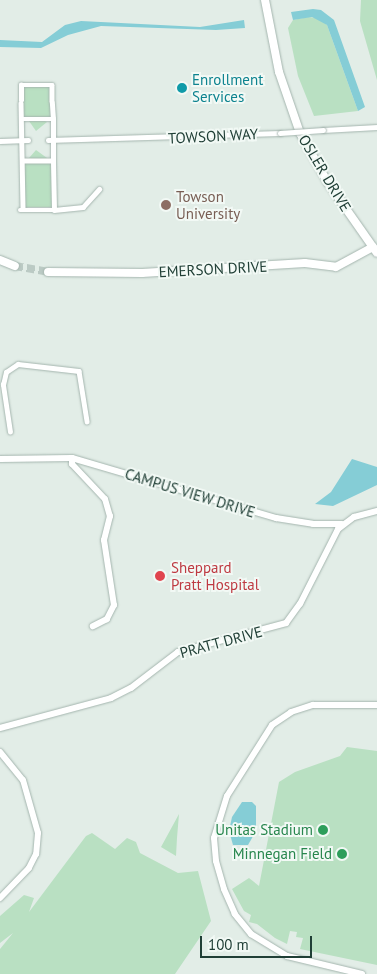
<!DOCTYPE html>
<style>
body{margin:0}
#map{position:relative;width:377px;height:974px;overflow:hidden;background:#e2ede7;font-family:"PT Sans",sans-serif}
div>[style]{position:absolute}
.green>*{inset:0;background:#b9e0c2;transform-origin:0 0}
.water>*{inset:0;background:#85cdd6}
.tertiary-tunnel>*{height:8px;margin-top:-4px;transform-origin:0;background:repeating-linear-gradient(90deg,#bbcac4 0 8px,transparent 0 12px)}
.roads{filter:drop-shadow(0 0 1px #a4b5ae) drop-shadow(0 0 1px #a4b5ae)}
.pedestrian>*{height:4.5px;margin:-2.25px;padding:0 2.25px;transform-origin:2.25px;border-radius:2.25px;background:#fff}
.minor>*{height:6px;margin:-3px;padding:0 3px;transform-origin:3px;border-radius:3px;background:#fff}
.tertiary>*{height:8px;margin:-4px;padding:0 4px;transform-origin:4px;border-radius:4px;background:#fff}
.bridges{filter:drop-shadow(0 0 1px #a4b5ae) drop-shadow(0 0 1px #a4b5ae)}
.pedestrian-bridge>*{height:4.5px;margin:-2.25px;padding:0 2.25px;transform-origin:2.25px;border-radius:2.25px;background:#fff}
.dots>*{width:14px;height:14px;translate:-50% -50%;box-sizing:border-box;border:2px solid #f2f9f5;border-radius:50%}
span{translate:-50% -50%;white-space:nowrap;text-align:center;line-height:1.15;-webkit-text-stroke:4px #f2f9f5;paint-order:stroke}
.culture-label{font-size:15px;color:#0d838f}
.left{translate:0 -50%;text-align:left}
.street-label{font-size:15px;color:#203f36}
.education-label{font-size:15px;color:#785e54}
.health-label{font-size:15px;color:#be3a42}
.leisure-label{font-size:15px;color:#27864d}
.right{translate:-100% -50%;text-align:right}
.scale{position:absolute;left:200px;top:936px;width:112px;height:22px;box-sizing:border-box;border:2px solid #203f36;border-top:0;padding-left:6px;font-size:15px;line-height:18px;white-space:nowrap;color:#203f36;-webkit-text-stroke:4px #f2f9f5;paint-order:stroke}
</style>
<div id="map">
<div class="green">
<i style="clip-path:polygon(361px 0,377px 0,377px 80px,360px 21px)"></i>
<i style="clip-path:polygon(308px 17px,318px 18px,327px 25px,358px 111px,314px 116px,298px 76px,288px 28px,293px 20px)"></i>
<i style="left:23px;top:86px;width:27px;height:31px"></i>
<i style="clip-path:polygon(29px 121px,45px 121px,47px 122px,36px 131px)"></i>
<i style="clip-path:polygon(36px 150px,47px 158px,46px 160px,29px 158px)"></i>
<i style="left:52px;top:162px;width:45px;height:28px;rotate:90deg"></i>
<i style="clip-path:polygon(347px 747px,377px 751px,377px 965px,300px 949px,303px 938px,296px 937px,297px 932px,290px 931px,287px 944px,275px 938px,257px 924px,249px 922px,251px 915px,244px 911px,232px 889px,249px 878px,259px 886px,279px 782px,295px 772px,340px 756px)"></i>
<i style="clip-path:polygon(179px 814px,177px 838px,176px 856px,161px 847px)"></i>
<i style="clip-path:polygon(92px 833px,115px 849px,127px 838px,136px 842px,140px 853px,178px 873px,198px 871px,211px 921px,175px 974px,0 974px,0 949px,13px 933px,0 943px,0 916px,24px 895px,34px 898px,29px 912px,86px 836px)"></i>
</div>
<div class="water">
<i style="clip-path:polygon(313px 9px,321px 10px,334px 20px,365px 107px,358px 111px,327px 25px,312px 17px,293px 20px,291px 12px)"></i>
<i style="clip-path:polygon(244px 20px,245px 28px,216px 30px,101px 26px,68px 35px,41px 48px,0 47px,0 40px,42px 42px,65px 25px,81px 21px,200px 27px)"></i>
<i style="clip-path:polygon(352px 459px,377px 467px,377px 485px,333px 506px,315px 504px,331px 492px)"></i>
<i style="clip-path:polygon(242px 802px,252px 802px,256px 806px,256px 831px,248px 845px,233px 845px,229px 831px,232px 817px)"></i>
</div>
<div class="tertiary-tunnel">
<i style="left:15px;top:266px;width:34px;rotate:10deg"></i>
</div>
<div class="roads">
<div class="pedestrian">
<i style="left:21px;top:100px;width:15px;rotate:-90deg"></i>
<i style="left:21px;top:85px;width:31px"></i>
<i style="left:52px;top:85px;width:16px;rotate:90deg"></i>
<i style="left:21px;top:103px;width:106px;rotate:88.9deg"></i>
<i style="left:22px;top:119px;width:31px"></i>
<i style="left:53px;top:119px;width:16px;rotate:-94deg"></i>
<i style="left:323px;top:130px;width:54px;rotate:-3.2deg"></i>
<i style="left:48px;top:140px;width:232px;rotate:-1.7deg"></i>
<i style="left:0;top:141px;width:28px;rotate:-2deg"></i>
<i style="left:53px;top:161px;width:42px;rotate:-90deg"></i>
<i style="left:20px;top:210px;width:34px"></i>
<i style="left:54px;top:210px;width:49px;rotate:-91.2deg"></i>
<i style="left:53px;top:161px;width:30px;rotate:180deg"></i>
<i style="left:54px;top:210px;width:29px;rotate:-6deg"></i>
<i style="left:83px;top:207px;width:24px;rotate:-48deg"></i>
<i style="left:10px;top:432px;width:48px;rotate:-98.5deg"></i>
<i style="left:3px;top:385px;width:13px;rotate:-77deg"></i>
<i style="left:6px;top:372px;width:14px;rotate:-34deg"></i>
<i style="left:18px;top:364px;width:61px;rotate:6.5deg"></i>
<i style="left:79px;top:371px;width:51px;rotate:80.9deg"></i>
</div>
<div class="minor">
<i style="left:72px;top:458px;width:6px;rotate:90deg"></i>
<i style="left:72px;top:464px;width:48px;rotate:46.7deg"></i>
<i style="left:105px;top:499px;width:18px;rotate:74deg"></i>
<i style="left:110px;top:516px;width:25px;rotate:104deg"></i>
<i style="left:104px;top:540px;width:66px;rotate:81.3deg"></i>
<i style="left:114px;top:605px;width:16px;rotate:117deg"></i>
<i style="left:107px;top:619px;width:16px;rotate:153deg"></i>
<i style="left:0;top:459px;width:72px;rotate:-0.8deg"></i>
<i style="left:72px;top:458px;width:213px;rotate:16.4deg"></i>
<i style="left:276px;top:518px;width:37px;rotate:9deg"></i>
<i style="left:313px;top:524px;width:29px"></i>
<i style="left:0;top:728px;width:115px;rotate:-15.1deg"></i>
<i style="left:111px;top:698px;width:22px;rotate:-27deg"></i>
<i style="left:131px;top:688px;width:59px;rotate:-37.5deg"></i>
<i style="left:178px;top:652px;width:112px;rotate:-15deg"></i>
<i style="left:286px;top:623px;width:24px;rotate:-54deg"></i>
<i style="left:300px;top:604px;width:84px;rotate:-63.1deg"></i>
<i style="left:338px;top:529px;width:20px;rotate:-37deg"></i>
<i style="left:354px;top:517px;width:24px;rotate:-15deg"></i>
<i style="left:0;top:752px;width:36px;rotate:51deg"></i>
<i style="left:23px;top:780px;width:55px;rotate:74.2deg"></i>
<i style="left:38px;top:833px;width:21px;rotate:95deg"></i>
<i style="left:36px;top:854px;width:16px;rotate:117deg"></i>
<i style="left:29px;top:868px;width:42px;rotate:134deg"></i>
<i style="left:362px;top:974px;width:77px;rotate:-166.5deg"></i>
<i style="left:287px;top:956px;width:42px;rotate:-148.6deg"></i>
<i style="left:251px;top:934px;width:26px;rotate:-129deg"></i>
<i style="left:235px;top:914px;width:27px;rotate:-114deg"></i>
<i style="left:224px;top:889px;width:29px;rotate:-106deg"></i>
<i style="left:216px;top:861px;width:23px;rotate:-95deg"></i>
<i style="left:214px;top:838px;width:44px;rotate:-72.8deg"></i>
<i style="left:227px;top:796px;width:84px;rotate:-57.6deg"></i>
<i style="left:272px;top:725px;width:23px;rotate:-34deg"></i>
<i style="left:291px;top:712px;width:23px;rotate:-18deg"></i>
<i style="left:313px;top:705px;width:64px"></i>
</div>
<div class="tertiary">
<i style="left:265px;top:0;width:73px;rotate:79deg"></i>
<i style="left:279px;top:72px;width:65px;rotate:71deg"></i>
<i style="left:300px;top:133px;width:57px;rotate:60.8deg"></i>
<i style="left:328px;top:183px;width:85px;rotate:55deg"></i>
<i style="left:0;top:260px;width:16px;rotate:22deg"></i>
<i style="left:48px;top:272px;width:94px;rotate:0.6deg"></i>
<i style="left:142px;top:273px;width:163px;rotate:-3.5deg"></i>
<i style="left:305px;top:263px;width:31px;rotate:7deg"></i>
<i style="left:336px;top:267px;width:42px;rotate:-28.4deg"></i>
</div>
</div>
<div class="bridges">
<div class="pedestrian-bridge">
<i style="left:280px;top:133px;width:43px;rotate:-4deg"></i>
</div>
</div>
<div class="dots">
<i style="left:182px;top:88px;background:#0f9aa8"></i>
<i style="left:166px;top:205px;background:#8d6e63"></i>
<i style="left:160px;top:576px;background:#e0444e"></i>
<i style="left:323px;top:830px;background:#2e9e5b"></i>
<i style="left:342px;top:854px;background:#2e9e5b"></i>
</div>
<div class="culture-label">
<span class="left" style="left:192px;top:88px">Enrollment<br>Services</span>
</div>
<div class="street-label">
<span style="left:213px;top:136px;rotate:-3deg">TOWSON WAY</span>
<span style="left:325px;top:173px;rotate:59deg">OSLER DRIVE</span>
<span style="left:213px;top:269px;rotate:-3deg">EMERSON DRIVE</span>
<span style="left:190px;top:493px;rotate:17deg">CAMPUS VIEW DRIVE</span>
<span style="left:221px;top:642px;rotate:-15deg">PRATT DRIVE</span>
</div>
<div class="education-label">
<span class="left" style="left:176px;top:205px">Towson<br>University</span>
</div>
<div class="health-label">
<span class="left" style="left:171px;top:576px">Sheppard<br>Pratt Hospital</span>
</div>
<div class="leisure-label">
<span class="right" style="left:313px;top:830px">Unitas Stadium</span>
<span class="right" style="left:332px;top:854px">Minnegan Field</span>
</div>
<div class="scale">100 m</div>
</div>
